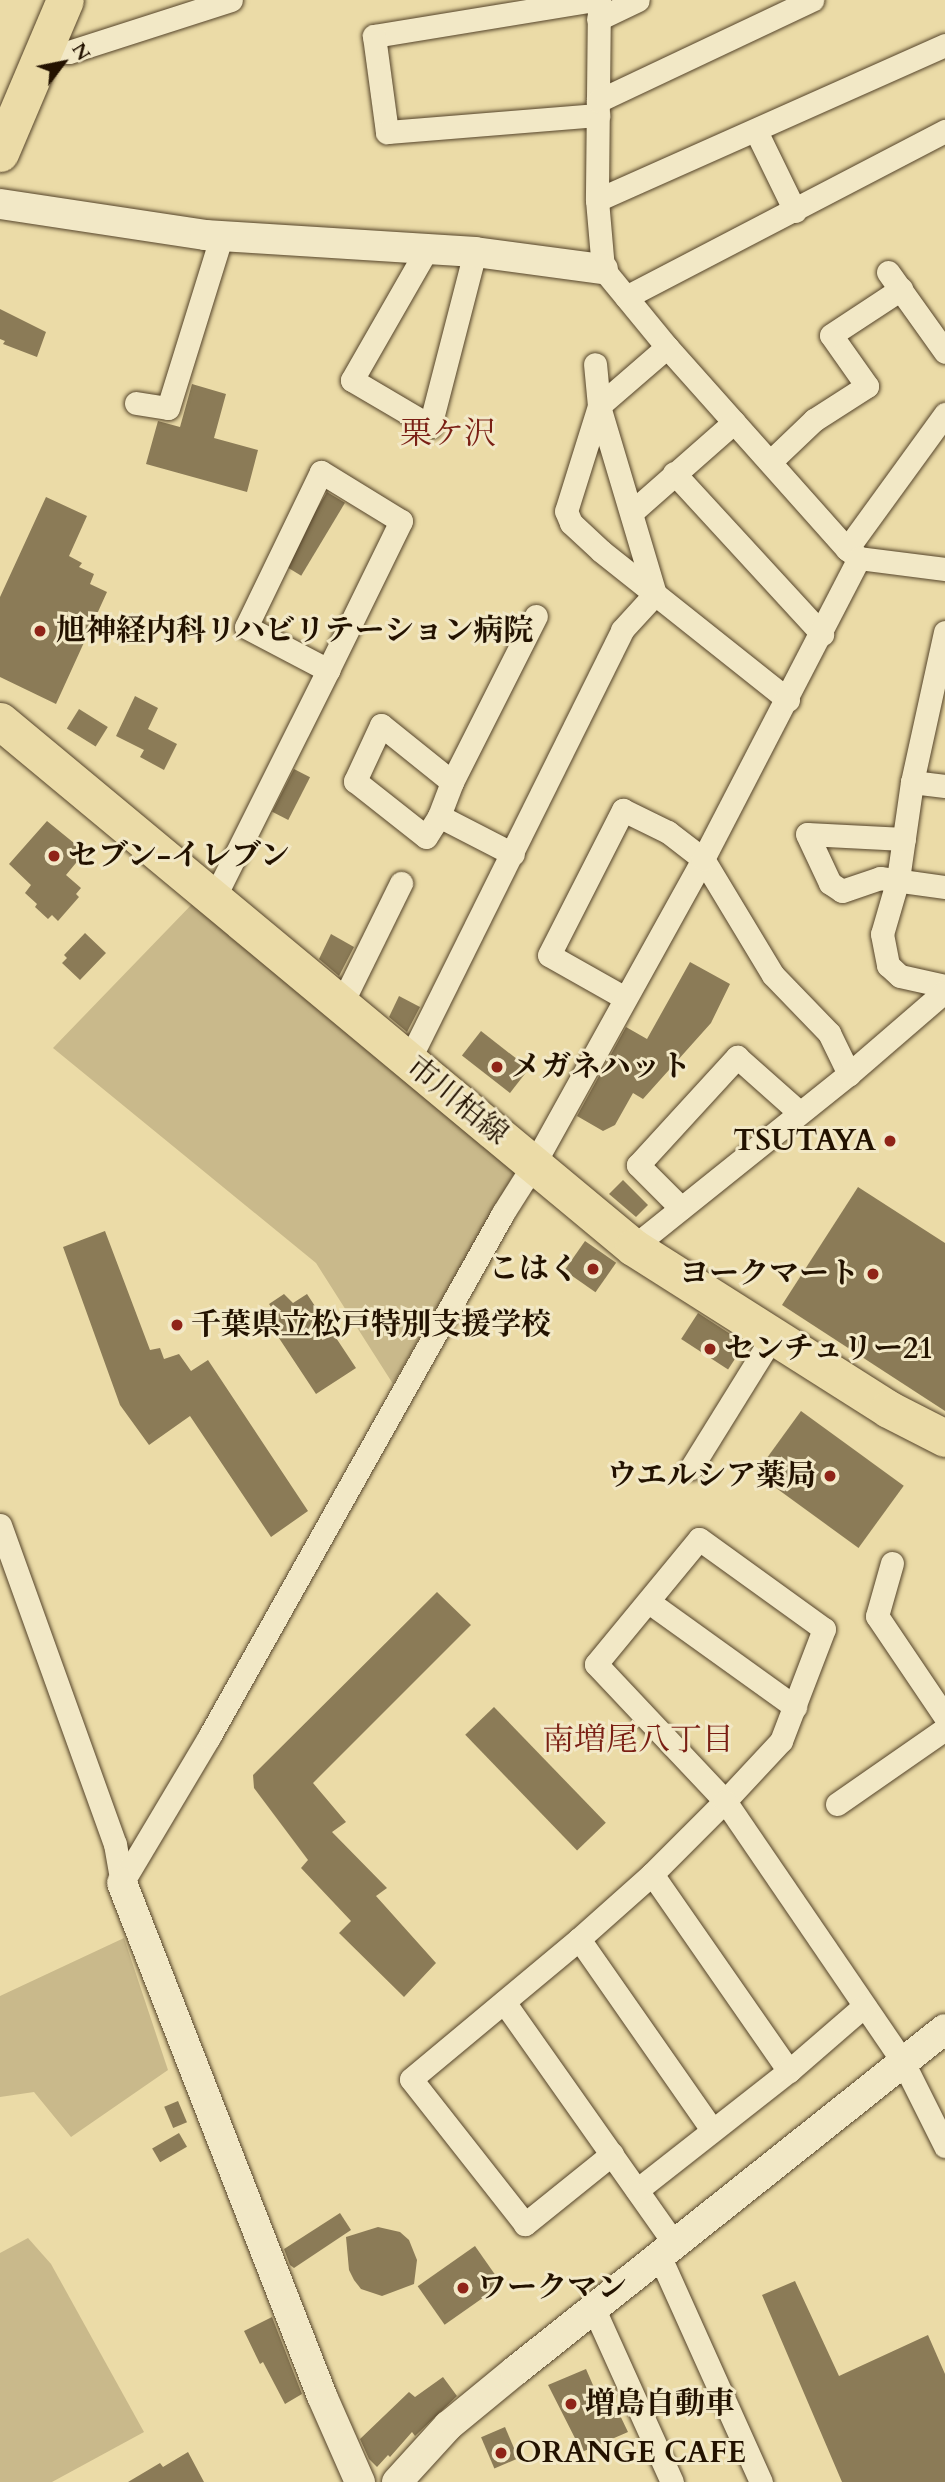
<!DOCTYPE html>
<meta charset="utf-8">
<style>
body{margin:0}
#map{position:relative;width:945px;height:2482px;overflow:hidden;background:#ebdba7;font-family:Cardo,"Noto Serif JP",serif}
div>[style]{position:absolute}
.green>*{inset:0;background:#c9b98b}
.building>*{inset:0;background:#8b7b57;transform-origin:0 0}
.roads{filter:drop-shadow(0 0 2px #55442a) drop-shadow(0 0 2px #55442a)}
.minor>*{height:23px;margin:-11.5px;padding:0 11.5px;transform-origin:11.5px;border-radius:11.5px;background:#f2e8c6}
.tertiary>*{height:30px;margin:-15px;padding:0 15px;transform-origin:15px;border-radius:15px;background:#f2e8c6}
.primary>*{height:37px;margin:-18.5px;padding:0 18.5px;transform-origin:18.5px;border-radius:18.5px;background:#ebdba7}
.dots>*{width:19px;height:19px;translate:-50% -50%;box-sizing:border-box;border:4px solid #f2e8c6;border-radius:50%}
span{translate:-50% -50%;white-space:nowrap;text-align:center;line-height:1.15;-webkit-text-stroke:6px #f2e8c6;paint-order:stroke}
.poi-label{font-size:30px;color:#231200;font-weight:700}
.left{translate:0 -50%;text-align:left}
.right{translate:-100% -50%;text-align:right}
.street-label{font-size:30px;color:#231200}
.neighbourhood-label{font-size:32px;color:#7a1f14}
.north{position:absolute;left:28px;top:28px;width:70px;height:70px;-webkit-text-stroke:5px #f2e8c6;paint-order:stroke;rotate:58deg;font-size:19px;font-weight:700;line-height:28px;text-align:center;color:#231200}
.north::after{content:'';display:block;margin:auto;width:24px;height:32px;background:#231200;clip-path:polygon(50% 0,100% 100%,50% 72%,0 100%)}
</style>
<div id="map">
<div class="green">
<i style="clip-path:polygon(196px 900px,519px 1165px,393px 1384px,316px 1263px,53px 1048px)"></i>
<i style="clip-path:polygon(124px 1938px,168px 2070px,71px 2137px,34px 2092px,0 2097px,0 1996px)"></i>
<i style="clip-path:polygon(28px 2238px,51px 2264px,144px 2432px,52px 2482px,0 2482px,0 2253px)"></i>
</div>
<div class="building">
<i style="clip-path:polygon(0 309px,46px 332px,37px 357px,3px 344px,5px 341px,0 339px)"></i>
<i style="clip-path:polygon(192px 384px,226px 394px,214px 438px,258px 450px,247px 492px,146px 464px,158px 421px,180px 427px)"></i>
<i style="left:327px;top:492px;width:21px;height:85px;rotate:31deg"></i>
<i style="clip-path:polygon(46px 497px,87px 516px,69px 556px,82px 563px,79px 567px,94px 574px,90px 584px,107px 592px,56px 704px,0 677px,0 597px)"></i>
<i style="clip-path:polygon(135px 696px,158px 708px,148px 729px,177px 744px,164px 770px,140px 757px,144px 750px,116px 736px)"></i>
<i style="left:79px;top:709px;width:34px;height:23px;rotate:32deg"></i>
<i style="left:294px;top:769px;width:18px;height:48px;rotate:27deg"></i>
<i style="clip-path:polygon(47px 821px,85px 852px,66px 875px,81px 888px,76px 894px,79px 897px,58px 921px,52px 915px,48px 919px,35px 907px,37px 904px,25px 893px,31px 885px,9px 864px)"></i>
<i style="clip-path:polygon(85px 933px,106px 953px,80px 980px,62px 963px,67px 958px,64px 955px)"></i>
<i style="clip-path:polygon(331px 934px,354px 947px,339px 976px,319px 959px)"></i>
<i style="clip-path:polygon(690px 962px,730px 984px,711px 1023px,643px 1099px,633px 1093px,615px 1125px,603px 1131px,577px 1116px,626px 1027px,647px 1039px)"></i>
<i style="clip-path:polygon(399px 996px,420px 1007px,407px 1032px,389px 1017px)"></i>
<i style="left:481px;top:1031px;width:61px;height:31px;rotate:38deg"></i>
<i style="clip-path:polygon(623px 1180px,648px 1205px,636px 1217px,609px 1194px)"></i>
<i style="clip-path:polygon(858px 1187px,945px 1243px,945px 1411px,782px 1305px)"></i>
<i style="clip-path:polygon(105px 1231px,150px 1350px,160px 1348px,164px 1359px,179px 1354px,191px 1371px,208px 1360px,308px 1511px,271px 1537px,190px 1416px,149px 1445px,120px 1405px,63px 1247px)"></i>
<i style="left:585px;top:1241px;width:38px;height:36px;rotate:35deg"></i>
<i style="clip-path:polygon(284px 1294px,293px 1303px,307px 1294px,356px 1368px,316px 1394px,267px 1320px,276px 1314px,269px 1304px)"></i>
<i style="left:698px;top:1313px;width:56px;height:31px;rotate:33deg"></i>
<i style="left:801px;top:1411px;width:127px;height:77px;rotate:36deg"></i>
<i style="clip-path:polygon(437px 1592px,471px 1625px,313px 1783px,346px 1822px,332px 1832px,387px 1888px,376px 1896px,436px 1963px,404px 1997px,339px 1933px,351px 1921px,301px 1868px,308px 1860px,254px 1788px,253px 1775px)"></i>
<i style="left:494px;top:1707px;width:161px;height:40px;rotate:46deg"></i>
<i style="left:178px;top:2101px;width:23px;height:15px;rotate:67deg"></i>
<i style="left:179px;top:2133px;width:16px;height:31px;rotate:60deg"></i>
<i style="clip-path:polygon(340px 2213px,351px 2230px,294px 2268px,290px 2265px,284px 2249px)"></i>
<i style="clip-path:polygon(378px 2227px,400px 2232px,409px 2240px,417px 2260px,414px 2284px,382px 2296px,361px 2289px,354px 2280px,349px 2270px,346px 2237px)"></i>
<i style="left:475px;top:2246px;width:47px;height:70px;rotate:55deg"></i>
<i style="clip-path:polygon(795px 2281px,839px 2376px,928px 2335px,945px 2374px,945px 2482px,842px 2482px,762px 2295px)"></i>
<i style="clip-path:polygon(272px 2317px,302px 2394px,285px 2404px,263px 2362px,260px 2364px,244px 2331px)"></i>
<i style="clip-path:polygon(586px 2369px,606px 2415px,617px 2409px,628px 2432px,582px 2452px,548px 2385px)"></i>
<i style="clip-path:polygon(443px 2377px,457px 2396px,415px 2436px,412px 2432px,390px 2457px,388px 2455px,377px 2467px,369px 2459px,360px 2439px,409px 2392px,415px 2397px)"></i>
<i style="left:505px;top:2427px;width:34px;height:26px;rotate:67deg"></i>
<i style="clip-path:polygon(188px 2452px,204px 2482px,128px 2482px,160px 2463px,163px 2467px)"></i>
</div>
<div class="roads">
<div class="minor">
<i style="left:594px;top:0;width:223px;rotate:170.7deg"></i>
<i style="left:374px;top:36px;width:97px;rotate:82.3deg"></i>
<i style="left:387px;top:132px;width:212px;rotate:-4.6deg"></i>
<i style="left:599px;top:0;width:200px;rotate:90.6deg"></i>
<i style="left:597px;top:200px;width:69px;rotate:85deg"></i>
<i style="left:603px;top:269px;width:101px;rotate:50.6deg"></i>
<i style="left:667px;top:347px;width:271px;rotate:48.3deg"></i>
<i style="left:847px;top:549px;width:15px;rotate:37deg"></i>
<i style="left:859px;top:558px;width:87px;rotate:7.3deg"></i>
<i style="left:598px;top:19px;width:44px;rotate:-25.4deg"></i>
<i style="left:42px;top:51px;width:27px;rotate:2deg"></i>
<i style="left:69px;top:52px;width:170px;rotate:-17.8deg"></i>
<i style="left:598px;top:101px;width:237px;rotate:-25.3deg"></i>
<i style="left:756px;top:131px;width:89px;rotate:64deg"></i>
<i style="left:597px;top:200px;width:381px;rotate:-24deg"></i>
<i style="left:427px;top:249px;width:151px;rotate:119.8deg"></i>
<i style="left:352px;top:380px;width:91px;rotate:30.5deg"></i>
<i style="left:430px;top:426px;width:180px;rotate:-75.5deg"></i>
<i style="left:888px;top:272px;width:98px;rotate:54.5deg"></i>
<i style="left:626px;top:297px;width:360px;rotate:-27.5deg"></i>
<i style="left:667px;top:347px;width:90px;rotate:139.1deg"></i>
<i style="left:599px;top:406px;width:110px;rotate:107.4deg"></i>
<i style="left:566px;top:511px;width:13px;rotate:67deg"></i>
<i style="left:571px;top:523px;width:41px;rotate:43deg"></i>
<i style="left:601px;top:551px;width:239px;rotate:38.5deg"></i>
<i style="left:136px;top:403px;width:32px;rotate:9deg"></i>
<i style="left:168px;top:408px;width:181px;rotate:-72.7deg"></i>
<i style="left:770px;top:462px;width:61px;rotate:-43.7deg"></i>
<i style="left:814px;top:420px;width:63px;rotate:-32.7deg"></i>
<i style="left:867px;top:386px;width:62px;rotate:-125.2deg"></i>
<i style="left:831px;top:335px;width:84px;rotate:-33.3deg"></i>
<i style="left:674px;top:473px;width:219px;rotate:47.4deg"></i>
<i style="left:632px;top:512px;width:136px;rotate:-41.4deg"></i>
<i style="left:847px;top:549px;width:167px;rotate:-54deg"></i>
<i style="left:945px;top:632px;width:154px;rotate:102.4deg"></i>
<i style="left:912px;top:782px;width:98px;rotate:98.2deg"></i>
<i style="left:898px;top:879px;width:57px;rotate:106.2deg"></i>
<i style="left:882px;top:934px;width:32px;rotate:79deg"></i>
<i style="left:888px;top:965px;width:16px;rotate:43deg"></i>
<i style="left:900px;top:976px;width:46px;rotate:12.5deg"></i>
<i style="left:452px;top:782px;width:91px;rotate:-141.2deg"></i>
<i style="left:381px;top:725px;width:62px;rotate:114.9deg"></i>
<i style="left:355px;top:781px;width:90px;rotate:38.3deg"></i>
<i style="left:426px;top:837px;width:25px;rotate:-58deg"></i>
<i style="left:439px;top:816px;width:36px;rotate:-69deg"></i>
<i style="left:452px;top:782px;width:186px;rotate:-63.2deg"></i>
<i style="left:912px;top:782px;width:33px;rotate:7deg"></i>
<i style="left:439px;top:816px;width:83px;rotate:27.2deg"></i>
<i style="left:904px;top:839px;width:97px;rotate:-177deg"></i>
<i style="left:807px;top:834px;width:54px;rotate:64.9deg"></i>
<i style="left:830px;top:883px;width:14px;rotate:34deg"></i>
<i style="left:842px;top:891px;width:40px;rotate:-18.9deg"></i>
<i style="left:880px;top:878px;width:66px;rotate:7.9deg"></i>
<i style="left:213px;top:900px;width:257px;rotate:-63.4deg"></i>
<i style="left:328px;top:670px;width:166px;rotate:-63.9deg"></i>
<i style="left:401px;top:521px;width:94px;rotate:-148.5deg"></i>
<i style="left:321px;top:472px;width:172px;rotate:115.8deg"></i>
<i style="left:246px;top:627px;width:93px;rotate:27.7deg"></i>
<i style="left:625px;top:998px;width:87px;rotate:-150.5deg"></i>
<i style="left:549px;top:955px;width:163px;rotate:-63deg"></i>
<i style="left:623px;top:810px;width:50px;rotate:26.1deg"></i>
<i style="left:668px;top:832px;width:44px;rotate:37.6deg"></i>
<i style="left:703px;top:859px;width:135px;rotate:58.9deg"></i>
<i style="left:773px;top:975px;width:81px;rotate:46deg"></i>
<i style="left:829px;top:1033px;width:46px;rotate:64deg"></i>
<i style="left:341px;top:1005px;width:136px;rotate:-63.8deg"></i>
<i style="left:408px;top:1062px;width:482px;rotate:-63.6deg"></i>
<i style="left:622px;top:630px;width:49px;rotate:-47.5deg"></i>
<i style="left:655px;top:594px;width:196px;rotate:-106.6deg"></i>
<i style="left:599px;top:406px;width:42px;rotate:-95.4deg"></i>
<i style="left:681px;top:1208px;width:61px;rotate:-135deg"></i>
<i style="left:638px;top:1165px;width:147px;rotate:-47.5deg"></i>
<i style="left:737px;top:1057px;width:83px;rotate:41.6deg"></i>
<i style="left:633px;top:1247px;width:277px;rotate:-38.7deg"></i>
<i style="left:849px;top:1074px;width:127px;rotate:-40.8deg"></i>
<i style="left:691px;top:1468px;width:155px;rotate:-58.2deg"></i>
<i style="left:0;top:1525px;width:339px;rotate:70.2deg"></i>
<i style="left:115px;top:1844px;width:40px;rotate:80deg"></i>
<i style="left:892px;top:1563px;width:55px;rotate:105.8deg"></i>
<i style="left:877px;top:1616px;width:122px;rotate:56deg"></i>
<i style="left:649px;top:1602px;width:180px;rotate:35.7deg"></i>
<i style="left:837px;top:1804px;width:131px;rotate:-34.8deg"></i>
<i style="left:652px;top:1874px;width:240px;rotate:55.2deg"></i>
<i style="left:122px;top:1883px;width:170px;rotate:-59.2deg"></i>
<i style="left:209px;top:1737px;width:601px;rotate:-60.7deg"></i>
<i style="left:503px;top:1213px;width:58px;rotate:-57.7deg"></i>
<i style="left:534px;top:1164px;width:349px;rotate:-61deg"></i>
<i style="left:703px;top:859px;width:339px;rotate:-62.6deg"></i>
<i style="left:579px;top:1939px;width:233px;rotate:55.1deg"></i>
<i style="left:504px;top:2002px;width:295px;rotate:54.8deg"></i>
<i style="left:612px;top:2154px;width:112px;rotate:141.2deg"></i>
<i style="left:525px;top:2224px;width:184px;rotate:-128.2deg"></i>
<i style="left:411px;top:2079px;width:219px;rotate:-39.8deg"></i>
<i style="left:579px;top:1939px;width:98px;rotate:-41.7deg"></i>
<i style="left:652px;top:1874px;width:103px;rotate:-45deg"></i>
<i style="left:725px;top:1801px;width:82px;rotate:-47deg"></i>
<i style="left:781px;top:1741px;width:120px;rotate:-69deg"></i>
<i style="left:824px;top:1629px;width:154px;rotate:-144.2deg"></i>
<i style="left:699px;top:1539px;width:162px;rotate:129.5deg"></i>
<i style="left:596px;top:1664px;width:188px;rotate:46.7deg"></i>
<i style="left:725px;top:1801px;width:316px;rotate:55.7deg"></i>
<i style="left:903px;top:2062px;width:94px;rotate:63.4deg"></i>
<i style="left:637px;top:2190px;width:193px;rotate:-38.1deg"></i>
<i style="left:789px;top:2071px;width:99px;rotate:-40.9deg"></i>
<i style="left:659px;top:2255px;width:249px;rotate:65.8deg"></i>
<i style="left:593px;top:2307px;width:192px;rotate:65.7deg"></i>
</div>
<div class="tertiary">
<i style="left:0;top:204px;width:207px;rotate:8.6deg"></i>
<i style="left:205px;top:235px;width:271px;rotate:3.6deg"></i>
<i style="left:475px;top:252px;width:129px;rotate:7.6deg"></i>
<i style="left:122px;top:1883px;width:551px;rotate:68.7deg"></i>
<i style="left:322px;top:2396px;width:94px;rotate:66.2deg"></i>
<i style="left:397px;top:2482px;width:76px;rotate:-47.7deg"></i>
<i style="left:448px;top:2426px;width:87px;rotate:-39.4deg"></i>
<i style="left:515px;top:2371px;width:549px;rotate:-38.5deg"></i>
</div>
<div class="primary">
<i style="left:0;top:153px;width:166px;rotate:-67deg"></i>
<i style="left:0;top:721px;width:823px;rotate:39.73deg"></i>
<i style="left:633px;top:1247px;width:302px;rotate:32.4deg"></i>
<i style="left:888px;top:1409px;width:64px;rotate:27deg"></i>
</div>
</div>
<div class="dots">
<i style="left:40px;top:631px;background:#8f2418"></i>
<i style="left:54px;top:856px;background:#8f2418"></i>
<i style="left:497px;top:1067px;background:#8f2418"></i>
<i style="left:890px;top:1141px;background:#8f2418"></i>
<i style="left:593px;top:1269px;background:#8f2418"></i>
<i style="left:873px;top:1274px;background:#8f2418"></i>
<i style="left:177px;top:1325px;background:#8f2418"></i>
<i style="left:710px;top:1349px;background:#8f2418"></i>
<i style="left:830px;top:1476px;background:#8f2418"></i>
<i style="left:463px;top:2288px;background:#8f2418"></i>
<i style="left:571px;top:2404px;background:#8f2418"></i>
<i style="left:501px;top:2453px;background:#8f2418"></i>
</div>
<div class="poi-label">
<span class="left" style="left:56px;top:631px">旭神経内科リハビリテーション病院</span>
<span class="left" style="left:68px;top:856px">セブン-イレブン</span>
<span class="left" style="left:511px;top:1067px">メガネハット</span>
<span class="right" style="left:876px;top:1141px">TSUTAYA</span>
<span class="right" style="left:579px;top:1269px">こはく</span>
<span class="right" style="left:859px;top:1274px">ヨークマート</span>
<span class="left" style="left:191px;top:1325px">千葉県立松戸特別支援学校</span>
<span class="left" style="left:724px;top:1349px">センチュリー21</span>
<span class="right" style="left:816px;top:1476px">ウエルシア薬局</span>
<span class="left" style="left:477px;top:2288px">ワークマン</span>
<span class="left" style="left:585px;top:2404px">増島自動車</span>
<span class="left" style="left:515px;top:2453px">ORANGE CAFE</span>
</div>
<div class="street-label">
<span style="left:457px;top:1101px;rotate:39deg">市川柏線</span>
</div>
<div class="neighbourhood-label">
<span style="left:448px;top:434px">栗ケ沢</span>
<span style="left:638px;top:1740px">南増尾八丁目</span>
</div>
<div class="north">N</div>
</div>
